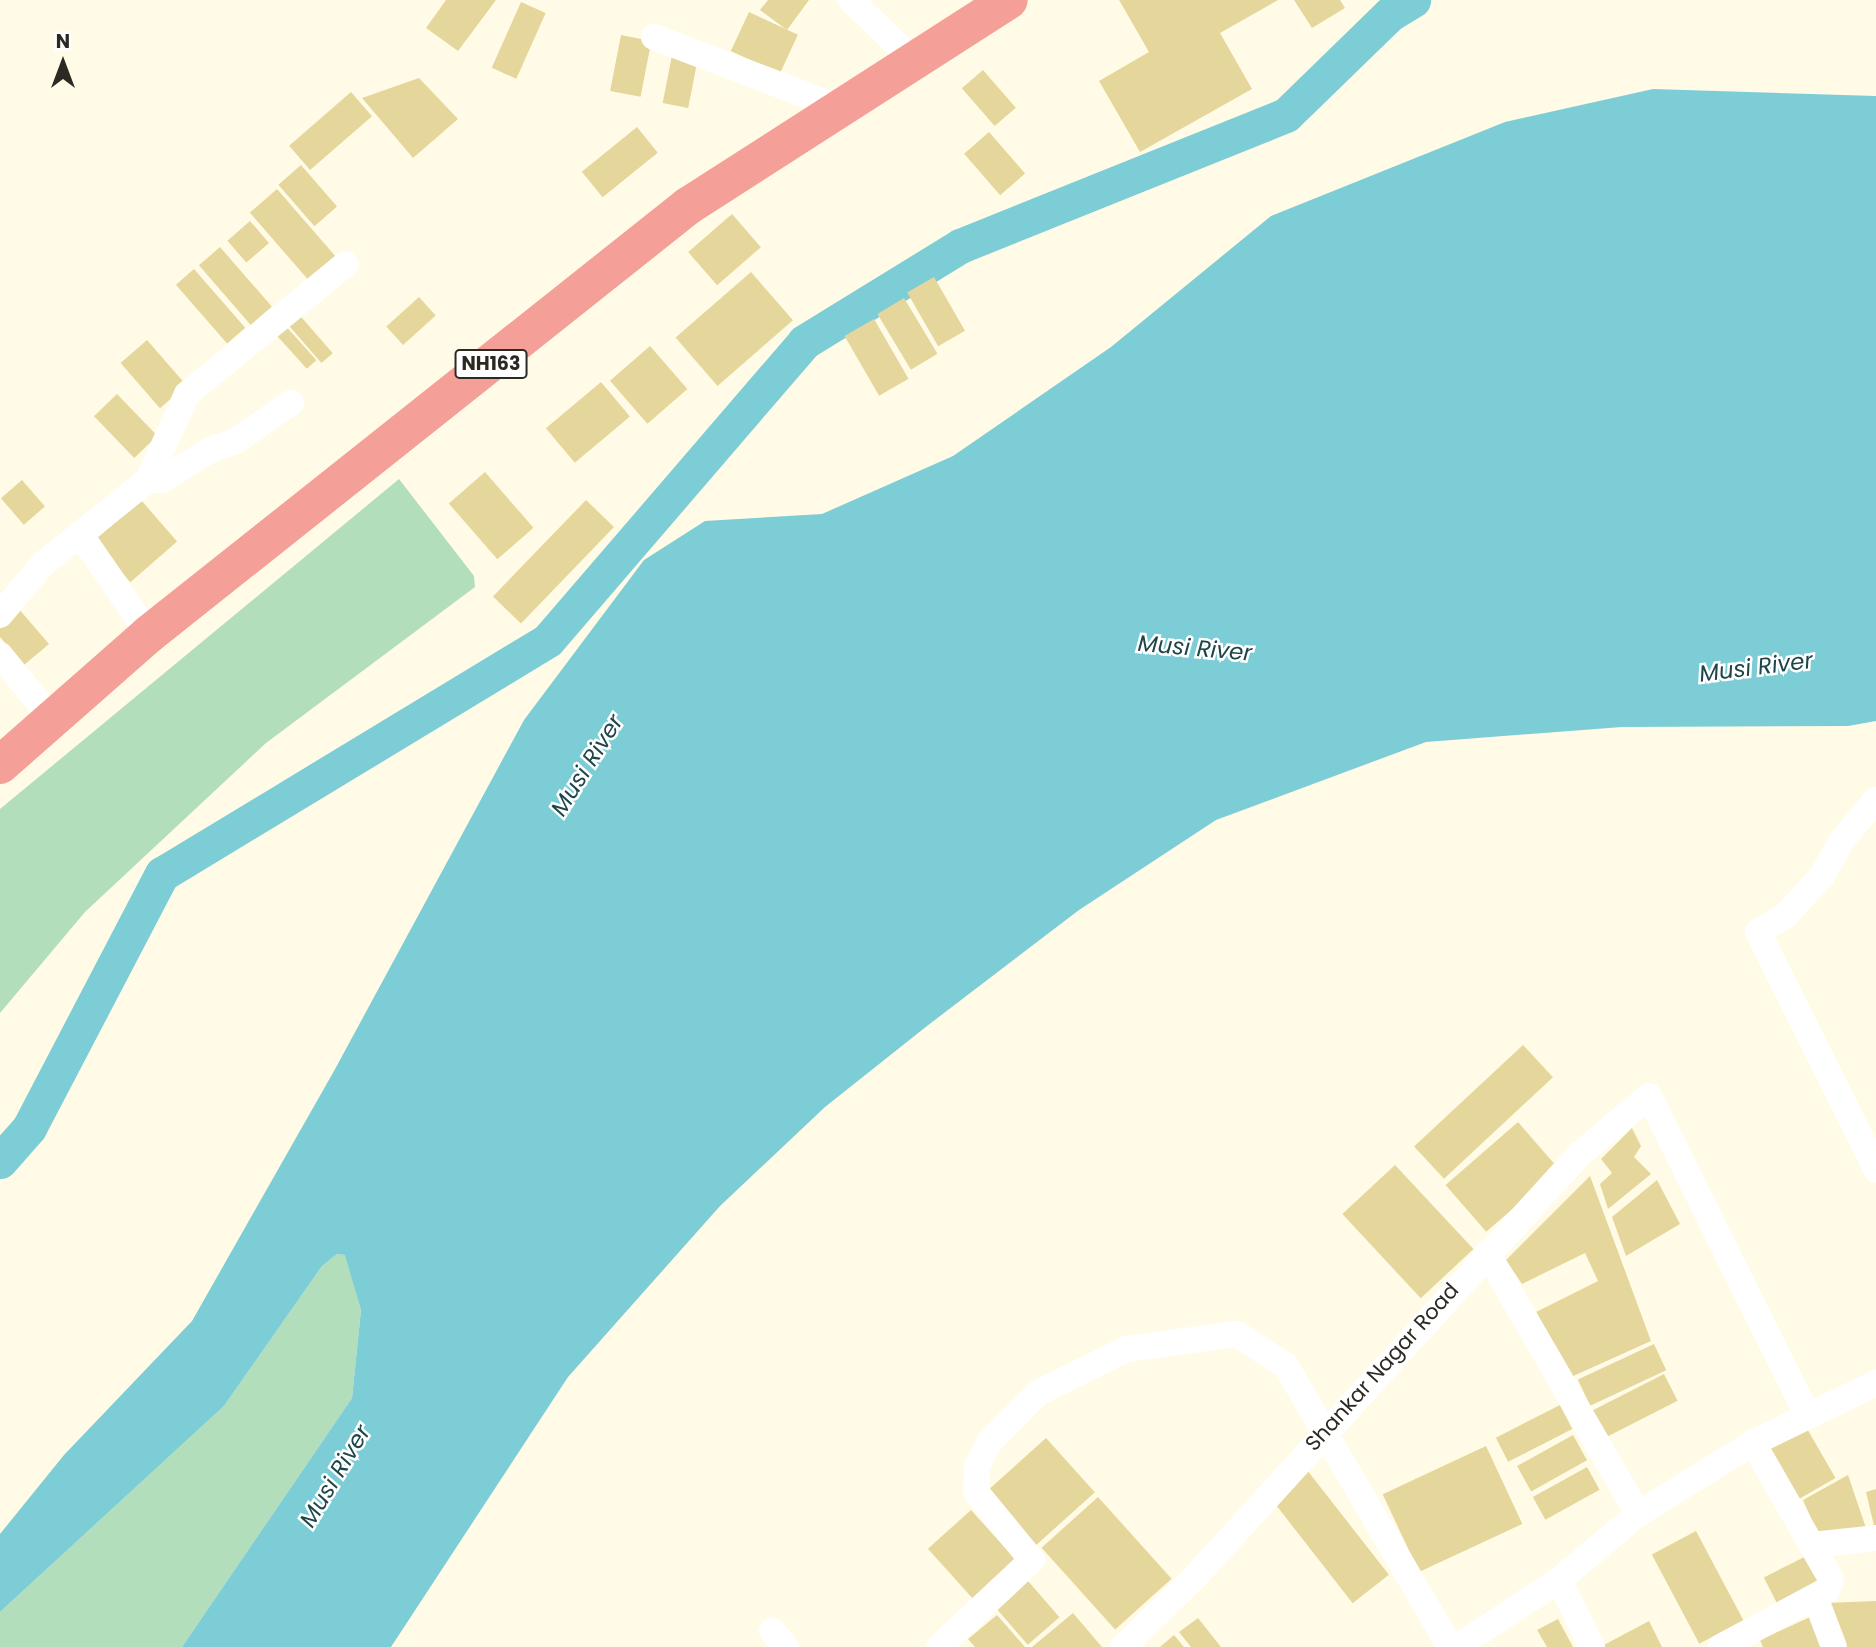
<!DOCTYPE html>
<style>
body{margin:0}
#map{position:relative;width:1876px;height:1647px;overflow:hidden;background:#fffbe6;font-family:Poppins,sans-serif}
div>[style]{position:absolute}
.green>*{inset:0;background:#b3debb}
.water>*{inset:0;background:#7dcdd6}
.canal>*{height:35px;margin:-17.5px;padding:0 17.5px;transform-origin:17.5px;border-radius:17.5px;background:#7dcdd6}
.building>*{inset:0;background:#e5d79b;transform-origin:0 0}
.street>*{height:26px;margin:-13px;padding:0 13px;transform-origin:13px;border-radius:13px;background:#fff}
.highway>*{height:38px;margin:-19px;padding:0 19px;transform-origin:19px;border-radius:19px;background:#f49f97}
span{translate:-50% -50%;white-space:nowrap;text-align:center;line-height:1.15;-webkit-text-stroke:5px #fff;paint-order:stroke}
.shield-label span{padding:2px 5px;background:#fff;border:2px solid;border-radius:5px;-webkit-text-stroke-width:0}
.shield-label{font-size:19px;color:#2b2922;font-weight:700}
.street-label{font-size:21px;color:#2b2922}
.water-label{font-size:23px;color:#1e4549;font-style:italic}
.north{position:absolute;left:28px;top:28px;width:70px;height:70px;-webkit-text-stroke:5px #fff;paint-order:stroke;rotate:0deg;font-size:19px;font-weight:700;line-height:28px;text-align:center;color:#2b2922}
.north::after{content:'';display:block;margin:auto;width:24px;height:32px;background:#2b2922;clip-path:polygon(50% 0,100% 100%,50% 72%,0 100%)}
</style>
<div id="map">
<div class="green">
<i style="clip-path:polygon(399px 479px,474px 576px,475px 587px,266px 743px,85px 912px,0 1013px,0 809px)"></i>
<i style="clip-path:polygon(337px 1254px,346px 1255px,361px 1310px,352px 1398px,182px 1647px,0 1647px,0 1612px,224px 1406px,322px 1266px)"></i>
</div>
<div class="water">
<i style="clip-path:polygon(1653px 89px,1876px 96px,1876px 721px,1848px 726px,1622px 727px,1426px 742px,1216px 820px,1079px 910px,927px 1026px,825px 1107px,720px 1206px,568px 1377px,391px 1647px,182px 1647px,352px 1398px,361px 1310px,345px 1255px,337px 1254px,322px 1266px,224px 1406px,0 1612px,0 1534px,64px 1455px,192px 1321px,334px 1071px,524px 720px,644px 560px,705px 521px,822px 514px,953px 456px,1111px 347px,1271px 216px,1505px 122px)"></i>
</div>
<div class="canal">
<i style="left:0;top:1161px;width:44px;rotate:-48.7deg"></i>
<i style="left:29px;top:1128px;width:287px;rotate:-62.4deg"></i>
<i style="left:162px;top:874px;width:451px;rotate:-31.2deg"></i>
<i style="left:548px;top:640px;width:393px;rotate:-49.3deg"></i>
<i style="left:804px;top:342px;width:183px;rotate:-31.6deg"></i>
<i style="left:960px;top:246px;width:351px;rotate:-21.9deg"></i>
<i style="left:1286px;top:115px;width:145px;rotate:-44.2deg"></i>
<i style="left:1390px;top:14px;width:27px;rotate:-31deg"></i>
</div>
<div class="building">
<i style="clip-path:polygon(446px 0,496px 0,458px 51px,426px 28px)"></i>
<i style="clip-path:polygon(768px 0,809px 0,787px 30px,760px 10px)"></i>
<i style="clip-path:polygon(1119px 0,1278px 0,1220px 33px,1252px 89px,1140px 152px,1099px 81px,1149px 52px)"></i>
<i style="clip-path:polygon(1294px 0,1340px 0,1345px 8px,1312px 28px)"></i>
<i style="left:521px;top:2px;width:27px;height:72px;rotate:24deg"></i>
<i style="left:749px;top:12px;width:54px;height:43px;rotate:25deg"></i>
<i style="left:621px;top:35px;width:31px;height:57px;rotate:11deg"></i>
<i style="left:673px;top:50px;width:26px;height:54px;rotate:11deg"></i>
<i style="left:983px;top:70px;width:50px;height:28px;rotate:49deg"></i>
<i style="clip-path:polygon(419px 78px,458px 119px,413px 158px,362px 98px)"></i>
<i style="left:351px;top:92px;width:32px;height:82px;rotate:49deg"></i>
<i style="left:637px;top:127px;width:33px;height:71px;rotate:51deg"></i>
<i style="left:989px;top:132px;width:55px;height:33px;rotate:49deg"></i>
<i style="left:301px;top:165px;width:55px;height:30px;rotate:49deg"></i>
<i style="left:277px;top:189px;width:91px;height:36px;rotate:49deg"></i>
<i style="left:732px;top:214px;width:44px;height:58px;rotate:49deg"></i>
<i style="left:250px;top:221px;width:29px;height:30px;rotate:49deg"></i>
<i style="left:220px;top:247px;width:79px;height:28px;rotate:49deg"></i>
<i style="left:194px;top:269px;width:78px;height:24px;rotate:49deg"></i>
<i style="left:751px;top:272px;width:64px;height:100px;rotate:49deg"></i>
<i style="left:934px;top:277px;width:62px;height:31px;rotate:60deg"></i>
<i style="left:419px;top:297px;width:25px;height:44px;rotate:48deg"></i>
<i style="left:904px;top:298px;width:65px;height:31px;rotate:59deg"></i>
<i style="left:296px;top:311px;width:56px;height:15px;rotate:49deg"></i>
<i style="left:874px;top:319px;width:69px;height:34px;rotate:60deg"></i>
<i style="left:283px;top:323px;width:50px;height:13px;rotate:48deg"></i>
<i style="left:147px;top:340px;width:60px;height:35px;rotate:49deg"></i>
<i style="left:650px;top:346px;width:57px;height:53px;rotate:49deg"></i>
<i style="left:601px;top:382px;width:45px;height:72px;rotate:50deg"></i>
<i style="left:117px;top:394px;width:58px;height:32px;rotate:46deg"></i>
<i style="left:485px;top:472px;width:74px;height:48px;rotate:49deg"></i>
<i style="left:22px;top:480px;width:35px;height:28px;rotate:49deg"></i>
<i style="left:141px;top:500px;width:55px;height:62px;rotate:49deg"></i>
<i style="left:586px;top:500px;width:39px;height:134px;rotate:44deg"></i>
<i style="clip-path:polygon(18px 608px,49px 644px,24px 665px,0 637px,0 624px)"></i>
<i style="left:1523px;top:1045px;width:44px;height:149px;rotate:47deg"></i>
<i style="left:1518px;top:1122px;width:62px;height:96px;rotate:49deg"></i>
<i style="clip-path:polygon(1632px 1128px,1641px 1146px,1634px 1157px,1651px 1174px,1608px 1209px,1600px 1184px,1612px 1173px,1601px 1159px)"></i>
<i style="left:1395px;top:1165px;width:115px;height:72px;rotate:47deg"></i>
<i style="clip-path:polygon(1590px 1176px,1651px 1341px,1571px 1377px,1536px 1312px,1598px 1281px,1585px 1253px,1522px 1284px,1506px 1260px)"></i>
<i style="clip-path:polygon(1657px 1180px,1680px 1224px,1626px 1256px,1612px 1217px)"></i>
<i style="left:1654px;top:1344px;width:29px;height:84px;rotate:65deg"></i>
<i style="left:1664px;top:1374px;width:30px;height:82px;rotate:63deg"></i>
<i style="left:1560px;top:1405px;width:27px;height:72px;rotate:63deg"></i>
<i style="left:1802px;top:1420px;width:67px;height:42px;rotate:60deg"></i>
<i style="left:1573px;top:1435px;width:29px;height:64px;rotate:61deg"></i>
<i style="left:1046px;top:1438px;width:73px;height:83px;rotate:48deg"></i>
<i style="left:1486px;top:1446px;width:86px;height:114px;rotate:65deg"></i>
<i style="left:1587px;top:1467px;width:26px;height:62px;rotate:61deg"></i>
<i style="left:1307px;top:1470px;width:133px;height:46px;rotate:52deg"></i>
<i style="clip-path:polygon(1848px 1475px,1868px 1534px,1821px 1541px,1803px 1500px)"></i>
<i style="clip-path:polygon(1876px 1489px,1876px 1530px,1875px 1530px,1866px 1492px)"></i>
<i style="left:1098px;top:1497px;width:110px;height:76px;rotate:48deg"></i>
<i style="left:971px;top:1510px;width:70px;height:58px;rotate:48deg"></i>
<i style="left:1696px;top:1531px;width:101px;height:50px;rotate:62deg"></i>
<i style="left:1812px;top:1553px;width:33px;height:54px;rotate:63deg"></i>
<i style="left:1028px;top:1581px;width:48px;height:42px;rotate:49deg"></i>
<i style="clip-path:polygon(1876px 1601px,1876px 1647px,1844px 1647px,1826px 1603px)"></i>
<i style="clip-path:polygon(1073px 1613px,1102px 1647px,1032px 1647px)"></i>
<i style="clip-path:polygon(997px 1615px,1025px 1647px,975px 1647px,968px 1639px)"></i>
<i style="clip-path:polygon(1810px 1617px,1824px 1647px,1763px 1647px,1760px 1640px)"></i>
<i style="clip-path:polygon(1198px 1618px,1221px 1647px,1191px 1647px,1179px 1632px)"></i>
<i style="clip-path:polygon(1558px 1619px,1573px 1647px,1547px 1647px,1537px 1630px)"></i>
<i style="clip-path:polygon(1649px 1621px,1662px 1647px,1600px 1647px)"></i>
<i style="clip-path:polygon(1174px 1635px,1184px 1647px,1160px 1647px)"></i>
</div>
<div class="street">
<i style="left:851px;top:0;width:88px;rotate:44.1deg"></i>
<i style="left:654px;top:37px;width:199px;rotate:20.9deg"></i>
<i style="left:148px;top:480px;width:14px"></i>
<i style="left:162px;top:480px;width:59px;rotate:-31.8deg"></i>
<i style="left:212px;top:449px;width:23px;rotate:-18deg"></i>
<i style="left:234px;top:442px;width:69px;rotate:-34.4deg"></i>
<i style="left:80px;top:534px;width:121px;rotate:55.4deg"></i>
<i style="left:0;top:615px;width:67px;rotate:-49.9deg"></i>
<i style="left:43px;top:564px;width:134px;rotate:-38.7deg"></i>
<i style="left:148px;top:480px;width:94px;rotate:-65.6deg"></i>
<i style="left:187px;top:394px;width:205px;rotate:-39.3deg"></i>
<i style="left:0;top:655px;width:84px;rotate:50.8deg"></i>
<i style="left:1876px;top:800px;width:52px;rotate:130.4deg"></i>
<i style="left:1842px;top:840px;width:41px;rotate:119.1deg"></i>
<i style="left:1822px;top:876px;width:54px;rotate:132.8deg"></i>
<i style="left:1785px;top:916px;width:31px;rotate:149deg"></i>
<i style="left:1758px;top:932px;width:265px;rotate:63.5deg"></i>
<i style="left:1487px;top:1253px;width:302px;rotate:59.9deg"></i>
<i style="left:1812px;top:1545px;width:64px;rotate:-6.2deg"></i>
<i style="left:1559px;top:1580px;width:75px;rotate:63.8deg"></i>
<i style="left:1815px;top:1597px;width:53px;rotate:69.2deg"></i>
<i style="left:772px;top:1631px;width:21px;rotate:49deg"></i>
<i style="left:939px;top:1647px;width:127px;rotate:-43.1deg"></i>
<i style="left:1032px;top:1560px;width:88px;rotate:-129.5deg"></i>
<i style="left:976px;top:1492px;width:26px;rotate:-88deg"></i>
<i style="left:977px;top:1466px;width:28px;rotate:-63deg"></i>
<i style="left:990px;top:1441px;width:68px;rotate:-45deg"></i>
<i style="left:1038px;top:1393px;width:99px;rotate:-26.3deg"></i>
<i style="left:1127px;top:1349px;width:111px;rotate:-7.8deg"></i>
<i style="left:1237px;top:1334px;width:59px;rotate:33.1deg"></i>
<i style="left:1286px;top:1366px;width:325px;rotate:59.7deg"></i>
<i style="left:1123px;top:1647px;width:102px;rotate:-44.2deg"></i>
<i style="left:1196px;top:1576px;width:571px;rotate:-47.7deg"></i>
<i style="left:1580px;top:1154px;width:90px;rotate:-40deg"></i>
<i style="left:1649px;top:1096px;width:355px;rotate:63.6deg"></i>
<i style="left:1457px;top:1647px;width:122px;rotate:-33.3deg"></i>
<i style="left:1559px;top:1580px;width:103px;rotate:-39.9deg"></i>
<i style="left:1638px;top:1514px;width:135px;rotate:-31.7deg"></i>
<i style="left:1753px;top:1443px;width:137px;rotate:-26deg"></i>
<i style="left:1721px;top:1647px;width:120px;rotate:-28.3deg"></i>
<i style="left:1827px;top:1590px;width:7px;rotate:-63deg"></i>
<i style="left:1830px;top:1584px;width:7px;rotate:-90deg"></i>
<i style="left:1830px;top:1577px;width:155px;rotate:-119.9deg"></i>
</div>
<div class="highway">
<i style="left:0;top:765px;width:198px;rotate:-41.3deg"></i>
<i style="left:149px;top:634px;width:688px;rotate:-38.45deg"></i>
<i style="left:688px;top:206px;width:381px;rotate:-32.7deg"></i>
</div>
<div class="shield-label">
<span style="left:491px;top:364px">NH163</span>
</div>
<div class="street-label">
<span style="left:1382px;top:1367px;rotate:-48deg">Shankar Nagar Road</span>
</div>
<div class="water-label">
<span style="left:1195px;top:648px;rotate:5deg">Musi River</span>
<span style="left:1756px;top:667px;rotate:-7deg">Musi River</span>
<span style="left:587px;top:765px;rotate:-58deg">Musi River</span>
<span style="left:335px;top:1476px;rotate:-59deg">Musi River</span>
</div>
<div class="north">N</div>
</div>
